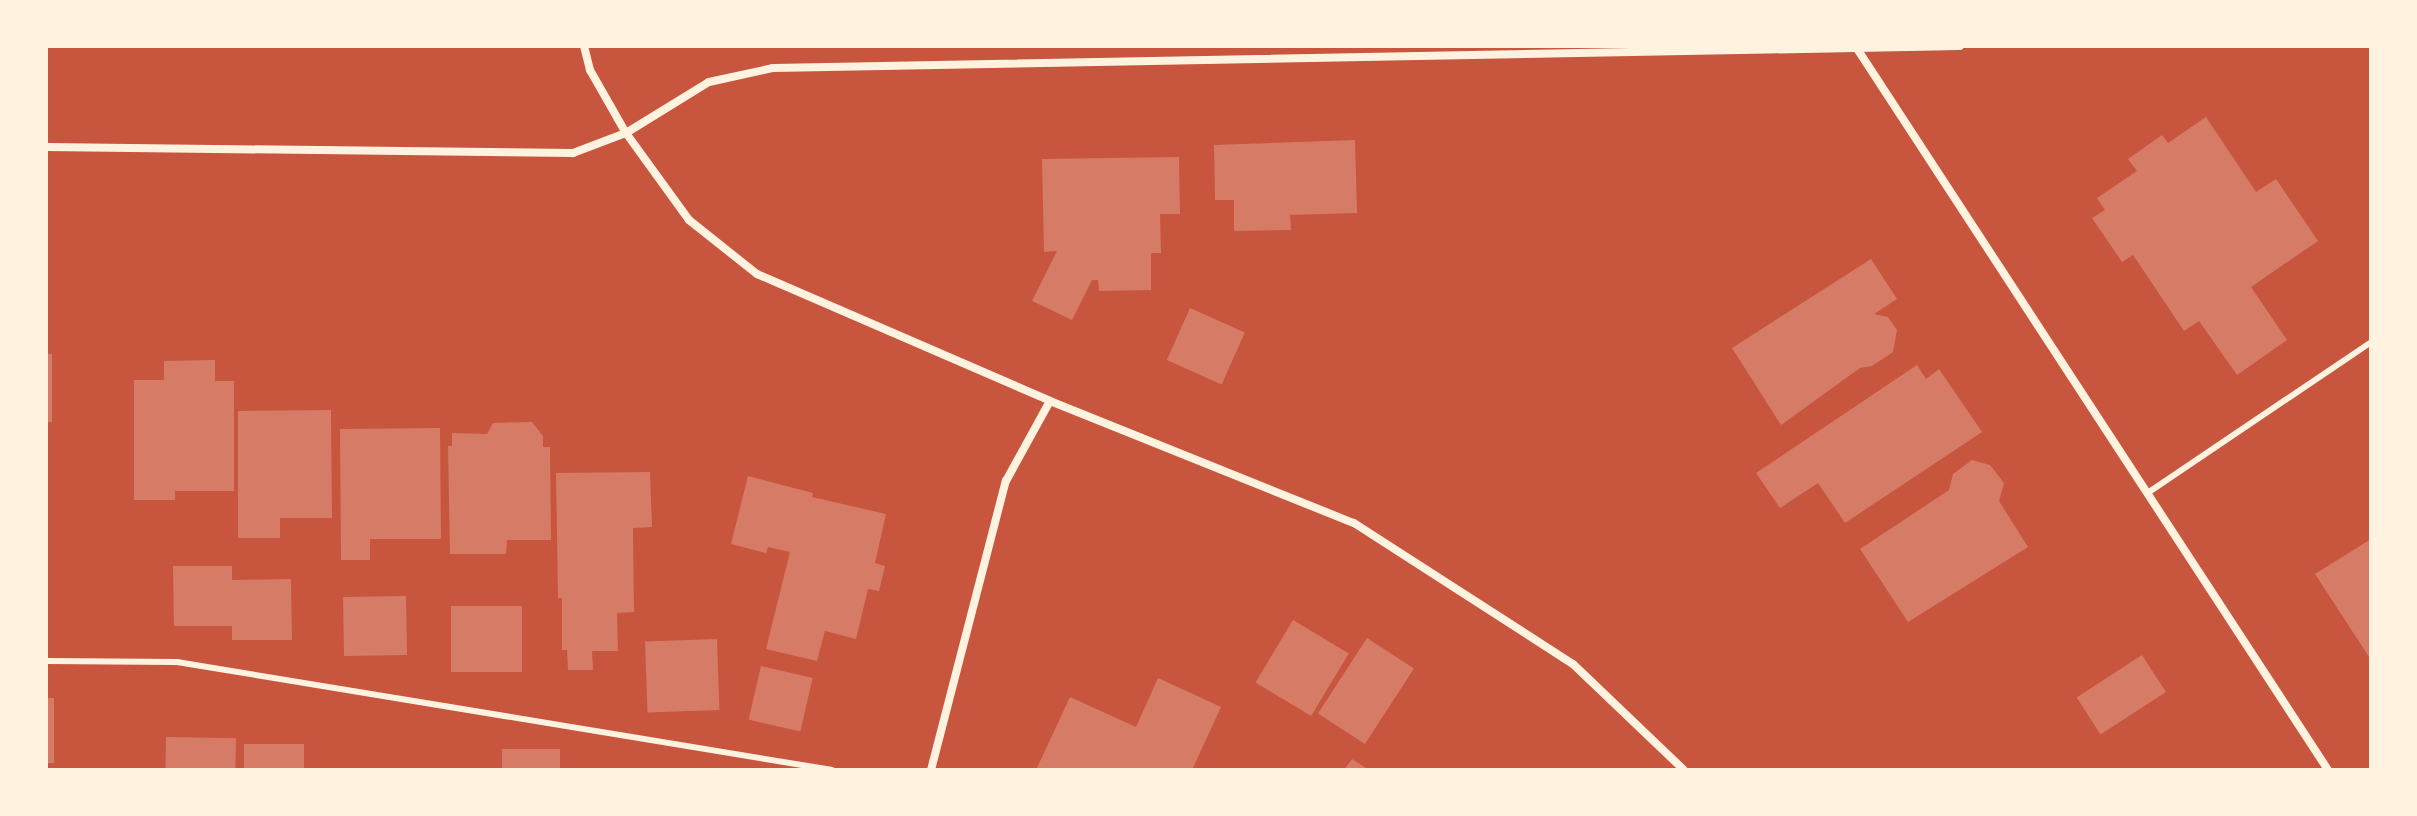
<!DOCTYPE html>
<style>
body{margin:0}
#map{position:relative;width:2417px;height:816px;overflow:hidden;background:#c8553d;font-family:"Varela Round",sans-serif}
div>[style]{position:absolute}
.building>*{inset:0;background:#d67c66;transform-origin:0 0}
.service>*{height:6px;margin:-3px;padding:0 3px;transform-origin:3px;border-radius:3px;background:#fff3e0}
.minor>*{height:8px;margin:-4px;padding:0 4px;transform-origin:4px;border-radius:4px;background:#fff3e0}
span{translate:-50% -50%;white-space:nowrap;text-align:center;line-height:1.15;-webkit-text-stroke:6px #fff3e0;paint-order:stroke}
.frame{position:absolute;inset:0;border:48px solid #fff3e0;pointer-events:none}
</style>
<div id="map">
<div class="building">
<i style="clip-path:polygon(2206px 117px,2256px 192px,2276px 179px,2318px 241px,2251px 287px,2287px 340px,2237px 375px,2199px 321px,2184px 331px,2133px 255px,2122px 262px,2092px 218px,2105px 210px,2097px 198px,2137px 171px,2128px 159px,2162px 135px,2168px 143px)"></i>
<i style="clip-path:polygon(1355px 140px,1357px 213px,1290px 215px,1291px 230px,1234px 231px,1234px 200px,1215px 200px,1214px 145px)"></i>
<i style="clip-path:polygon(1179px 157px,1180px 214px,1160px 214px,1161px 253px,1151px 253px,1151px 290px,1099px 291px,1098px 280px,1092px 280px,1072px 320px,1032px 301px,1057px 251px,1044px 252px,1042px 159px)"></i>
<i style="clip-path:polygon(1871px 259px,1897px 299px,1874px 314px,1888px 317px,1897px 330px,1893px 352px,1872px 366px,1860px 368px,1781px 425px,1732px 348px)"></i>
<i style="left:1190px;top:308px;width:60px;height:57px;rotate:24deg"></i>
<i style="left:46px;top:354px;width:6px;height:68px"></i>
<i style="clip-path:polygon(215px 360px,215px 381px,234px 381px,234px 491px,175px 491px,175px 500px,134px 500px,134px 380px,164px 380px,164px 361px)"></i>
<i style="clip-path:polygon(1917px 365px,1926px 379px,1939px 369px,1982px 432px,1845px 523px,1818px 483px,1780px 508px,1756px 473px)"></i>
<i style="clip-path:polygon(331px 410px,332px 518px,280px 518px,280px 538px,238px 538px,238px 411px)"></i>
<i style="clip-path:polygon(532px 422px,543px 436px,543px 447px,550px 447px,551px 540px,507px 540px,506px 554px,450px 554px,448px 446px,452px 446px,452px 433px,487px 434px,493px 423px)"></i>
<i style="clip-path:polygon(440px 428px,441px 539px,370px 539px,370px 560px,341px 560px,340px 429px)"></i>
<i style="clip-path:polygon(1972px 460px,1990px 465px,2004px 483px,1999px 501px,2028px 547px,1908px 622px,1860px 549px,1949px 490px,1953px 474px)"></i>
<i style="clip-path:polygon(650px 472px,652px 527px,633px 528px,634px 612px,617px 613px,618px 651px,592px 651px,593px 670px,568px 670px,567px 650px,562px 650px,562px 598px,558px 598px,556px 473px)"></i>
<i style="clip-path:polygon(748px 476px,813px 493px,812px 497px,886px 514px,875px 563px,885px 566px,879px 591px,868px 589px,856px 639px,825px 631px,817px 661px,766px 649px,790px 552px,768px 547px,766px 553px,731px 544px)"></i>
<i style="clip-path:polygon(2371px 539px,2371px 660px,2315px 574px)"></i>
<i style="clip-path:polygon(173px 566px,232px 566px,232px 580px,291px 579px,292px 640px,232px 640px,232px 626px,174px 626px)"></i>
<i style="left:406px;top:596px;width:59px;height:63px;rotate:89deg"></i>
<i style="left:451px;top:606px;width:71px;height:66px"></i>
<i style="left:1293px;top:620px;width:65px;height:73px;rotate:31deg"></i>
<i style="left:1367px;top:638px;width:56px;height:90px;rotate:33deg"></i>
<i style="left:717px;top:639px;width:71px;height:72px;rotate:88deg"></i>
<i style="left:2142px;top:655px;width:44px;height:78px;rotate:57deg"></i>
<i style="left:761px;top:666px;width:53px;height:55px;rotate:13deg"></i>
<i style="clip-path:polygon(1158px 678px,1221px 707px,1192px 770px,1036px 770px,1070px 697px,1136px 727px)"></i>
<i style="left:46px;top:698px;width:8px;height:65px"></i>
<i style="left:166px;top:737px;width:70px;height:33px;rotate:1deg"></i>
<i style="left:244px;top:744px;width:60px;height:26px"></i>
<i style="left:560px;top:749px;width:21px;height:58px;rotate:90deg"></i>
<i style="clip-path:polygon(1352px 759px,1369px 770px,1344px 770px)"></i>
</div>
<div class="service">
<i style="left:2149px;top:492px;width:268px;rotate:-34deg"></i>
<i style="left:46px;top:661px;width:131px;rotate:0.4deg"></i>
<i style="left:177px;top:662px;width:664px;rotate:9.36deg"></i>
</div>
<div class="minor">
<i style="left:584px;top:46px;width:25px;rotate:76deg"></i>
<i style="left:590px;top:70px;width:73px;rotate:60.3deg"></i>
<i style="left:626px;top:133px;width:107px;rotate:54.1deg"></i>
<i style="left:689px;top:220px;width:87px;rotate:38.5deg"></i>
<i style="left:757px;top:274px;width:319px;rotate:23.4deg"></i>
<i style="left:1050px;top:401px;width:328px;rotate:21.9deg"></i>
<i style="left:1354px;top:523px;width:260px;rotate:32.8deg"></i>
<i style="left:1573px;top:664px;width:153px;rotate:43.7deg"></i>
<i style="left:1856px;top:47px;width:863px;rotate:56.86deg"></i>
<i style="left:46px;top:147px;width:527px;rotate:0.65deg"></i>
<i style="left:573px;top:153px;width:57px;rotate:-20.7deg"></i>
<i style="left:626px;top:133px;width:97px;rotate:-31.6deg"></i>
<i style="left:709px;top:82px;width:66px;rotate:-12.3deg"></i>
<i style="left:773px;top:68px;width:1187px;rotate:-1.06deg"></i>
<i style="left:931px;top:770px;width:299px;rotate:-75.5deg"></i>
<i style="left:1006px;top:481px;width:91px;rotate:-61.2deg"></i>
</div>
<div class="frame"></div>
</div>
